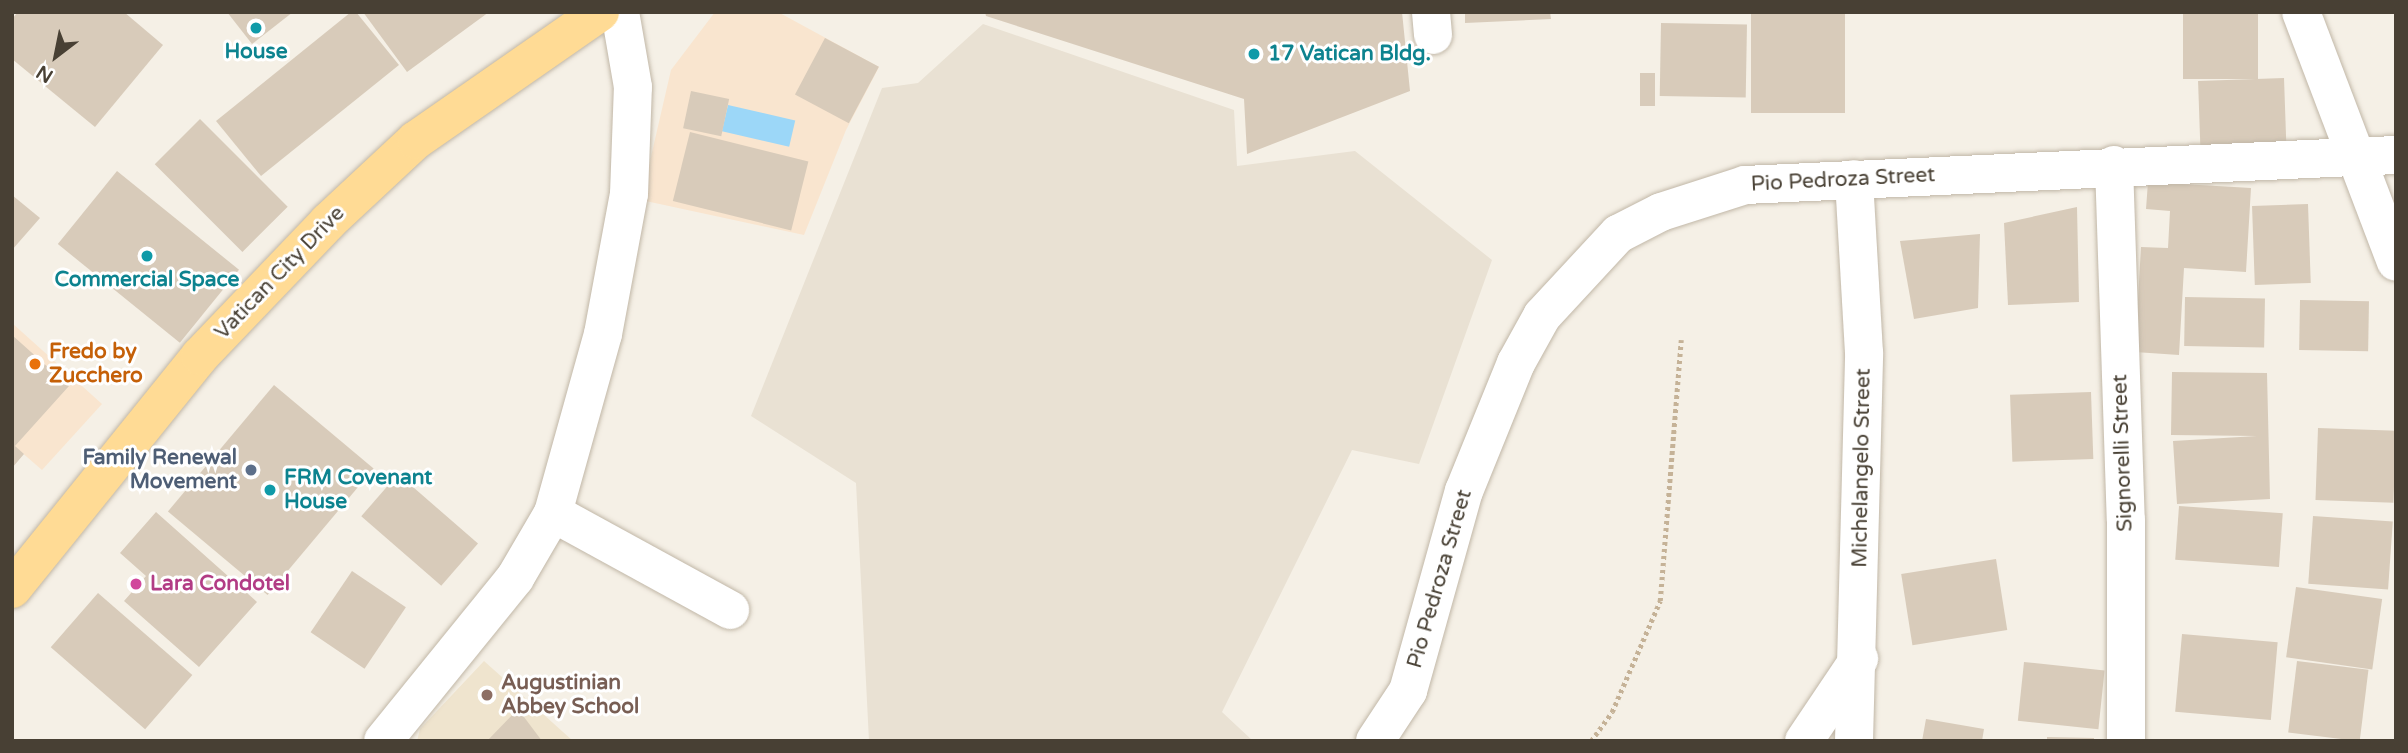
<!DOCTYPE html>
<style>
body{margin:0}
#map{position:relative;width:2408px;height:753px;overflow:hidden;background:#f5f0e6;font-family:"Varela Round",sans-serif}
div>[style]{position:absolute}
.residential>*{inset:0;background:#e9e1d3}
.commercial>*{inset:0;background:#f9e5cf}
.education>*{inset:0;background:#efe4ce}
.water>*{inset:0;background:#9cd7f8;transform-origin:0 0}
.building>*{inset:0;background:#d8cbba;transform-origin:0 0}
.path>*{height:4.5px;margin-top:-2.25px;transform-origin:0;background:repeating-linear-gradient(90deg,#c5b297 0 3.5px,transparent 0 7px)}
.roads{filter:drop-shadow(0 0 2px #c1b7a7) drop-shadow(0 0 2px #c1b7a7)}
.minor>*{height:38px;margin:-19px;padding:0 19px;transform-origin:19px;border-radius:19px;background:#fff}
.major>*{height:38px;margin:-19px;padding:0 19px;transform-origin:19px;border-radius:19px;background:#ffdb95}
.dots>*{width:19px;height:19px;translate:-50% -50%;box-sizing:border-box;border:4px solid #fff;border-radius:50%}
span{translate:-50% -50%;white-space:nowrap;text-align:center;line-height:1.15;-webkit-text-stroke:6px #fff;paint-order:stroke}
.culture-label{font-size:21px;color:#0d838f;font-weight:700}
.left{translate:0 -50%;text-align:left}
.street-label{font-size:21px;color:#484034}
.food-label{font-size:21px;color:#c56008;font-weight:700}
.service-label{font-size:21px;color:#4e5e75;font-weight:700}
.right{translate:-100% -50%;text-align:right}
.hotel-label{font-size:21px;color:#b23c85;font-weight:700}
.education-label{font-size:21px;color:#785e54;font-weight:700}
.frame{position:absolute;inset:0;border:14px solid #484034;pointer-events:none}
.north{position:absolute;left:21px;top:21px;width:70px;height:70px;-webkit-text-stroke:5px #fff;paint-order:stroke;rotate:212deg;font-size:19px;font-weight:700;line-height:28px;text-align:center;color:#484034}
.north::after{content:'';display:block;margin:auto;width:24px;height:32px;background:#484034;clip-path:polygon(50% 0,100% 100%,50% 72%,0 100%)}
</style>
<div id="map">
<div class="residential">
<i style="clip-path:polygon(983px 24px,1234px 110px,1237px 166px,1355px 151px,1492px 260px,1419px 464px,1352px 450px,1222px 712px,1253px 741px,869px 741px,856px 483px,751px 416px,882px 88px,918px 83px)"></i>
</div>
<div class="commercial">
<i style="clip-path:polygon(715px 12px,778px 12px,879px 67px,846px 130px,804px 235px,641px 200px,671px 70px)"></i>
<i style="clip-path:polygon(12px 323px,102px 404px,42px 470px,12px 444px)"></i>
</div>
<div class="education">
<i style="clip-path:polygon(484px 661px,573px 741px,417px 741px,420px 729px)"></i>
</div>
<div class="water">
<i style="left:728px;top:105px;width:69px;height:27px;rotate:13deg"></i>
</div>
<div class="building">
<i style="clip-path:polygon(18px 12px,124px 12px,163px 45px,95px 127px,12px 59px,12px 19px)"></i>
<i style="clip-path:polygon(227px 12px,293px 12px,252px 44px)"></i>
<i style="clip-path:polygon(351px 12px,356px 12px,399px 65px,261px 176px,216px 121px)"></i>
<i style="clip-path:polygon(363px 12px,489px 12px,407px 72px)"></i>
<i style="clip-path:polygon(985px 12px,1402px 12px,1410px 91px,1247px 154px,1244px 99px,986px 16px)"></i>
<i style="clip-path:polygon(1465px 12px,1550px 12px,1551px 19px,1465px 23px)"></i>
<i style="left:1751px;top:12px;width:94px;height:101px"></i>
<i style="left:2183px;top:12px;width:75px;height:67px"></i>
<i style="left:1661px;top:23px;width:86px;height:73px;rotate:1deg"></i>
<i style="left:825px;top:38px;width:61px;height:64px;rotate:28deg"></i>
<i style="left:1640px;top:73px;width:15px;height:33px"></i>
<i style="left:2284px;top:78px;width:70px;height:86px;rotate:88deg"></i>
<i style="left:691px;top:91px;width:39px;height:38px;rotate:12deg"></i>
<i style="left:200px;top:119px;width:124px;height:64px;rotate:45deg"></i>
<i style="left:690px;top:132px;width:122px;height:71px;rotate:14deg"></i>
<i style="left:117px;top:171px;width:157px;height:94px;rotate:39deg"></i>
<i style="clip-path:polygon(2148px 182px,2251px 188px,2246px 272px,2184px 268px,2179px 355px,2135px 352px,2141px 247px,2168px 248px,2170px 211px,2146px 209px)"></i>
<i style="clip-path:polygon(12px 195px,40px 218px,12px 250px)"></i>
<i style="left:2308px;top:204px;width:79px;height:56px;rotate:88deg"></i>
<i style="clip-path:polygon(2077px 207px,2079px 302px,2008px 305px,2004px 223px)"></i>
<i style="clip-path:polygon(1980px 234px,1978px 308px,1914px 319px,1900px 241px)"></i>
<i style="left:2185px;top:297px;width:80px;height:49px;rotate:1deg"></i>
<i style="left:2300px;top:300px;width:69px;height:50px;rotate:1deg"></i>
<i style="clip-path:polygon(12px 335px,69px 386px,15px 446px,24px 454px,12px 468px)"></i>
<i style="clip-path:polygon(2172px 372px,2267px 373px,2270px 499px,2177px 504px,2173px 441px,2257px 436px,2171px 435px)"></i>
<i style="left:274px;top:385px;width:130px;height:165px;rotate:40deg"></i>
<i style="left:2091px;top:392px;width:67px;height:81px;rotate:88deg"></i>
<i style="left:2318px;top:428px;width:78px;height:72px;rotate:2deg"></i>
<i style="left:398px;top:474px;width:106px;height:56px;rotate:41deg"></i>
<i style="left:2179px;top:506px;width:104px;height:54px;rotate:4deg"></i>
<i style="clip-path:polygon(156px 512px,257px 602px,199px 667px,124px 601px,146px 576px,120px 553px)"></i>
<i style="left:2313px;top:516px;width:80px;height:68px;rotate:4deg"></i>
<i style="left:1996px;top:559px;width:72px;height:96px;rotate:81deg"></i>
<i style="left:352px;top:571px;width:65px;height:74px;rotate:34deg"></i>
<i style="left:2296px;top:587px;width:87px;height:71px;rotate:8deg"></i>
<i style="left:98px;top:593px;width:125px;height:72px;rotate:41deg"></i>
<i style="left:2182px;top:634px;width:96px;height:78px;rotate:5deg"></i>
<i style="left:2297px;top:661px;width:72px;height:72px;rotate:7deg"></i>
<i style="left:2024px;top:662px;width:81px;height:59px;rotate:6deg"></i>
<i style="clip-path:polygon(518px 709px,542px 741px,487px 741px)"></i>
<i style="clip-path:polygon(1926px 719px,1984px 729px,1982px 741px,1922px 741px)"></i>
<i style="clip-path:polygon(2047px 737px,2094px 738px,2094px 741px,2047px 741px)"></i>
</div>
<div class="path">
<i style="left:1591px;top:741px;width:36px;rotate:-54deg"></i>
<i style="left:1612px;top:712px;width:121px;rotate:-66.6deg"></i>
<i style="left:1660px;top:601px;width:262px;rotate:-85.4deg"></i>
</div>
<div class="roads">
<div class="minor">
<i style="left:1431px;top:12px;width:23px;rotate:85deg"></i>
<i style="left:2301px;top:12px;width:267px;rotate:69.2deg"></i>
<i style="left:2114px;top:165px;width:355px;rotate:88.1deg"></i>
<i style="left:2126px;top:520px;width:221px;rotate:90deg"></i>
<i style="left:553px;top:513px;width:202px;rotate:28.7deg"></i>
<i style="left:383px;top:741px;width:210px;rotate:-51deg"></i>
<i style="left:515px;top:578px;width:75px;rotate:-59.7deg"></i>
<i style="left:553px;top:513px;width:186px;rotate:-74.4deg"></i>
<i style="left:603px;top:334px;width:142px;rotate:-79.5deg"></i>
<i style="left:629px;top:194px;width:107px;rotate:-87.9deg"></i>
<i style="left:633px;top:87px;width:76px;rotate:-99.8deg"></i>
<i style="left:1375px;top:741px;width:60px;rotate:-56.6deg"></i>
<i style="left:1408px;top:691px;width:208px;rotate:-74.4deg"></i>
<i style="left:1464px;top:491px;width:138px;rotate:-67.9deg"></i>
<i style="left:1516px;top:363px;width:54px;rotate:-61deg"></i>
<i style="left:1542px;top:316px;width:112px;rotate:-47.2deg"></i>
<i style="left:1618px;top:234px;width:48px;rotate:-27.1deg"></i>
<i style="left:1661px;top:212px;width:88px;rotate:-17.8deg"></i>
<i style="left:1745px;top:185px;width:652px;rotate:-2.64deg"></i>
<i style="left:1804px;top:741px;width:99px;rotate:-56.1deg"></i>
<i style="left:1854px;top:741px;width:388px;rotate:-88.5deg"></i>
<i style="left:1864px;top:353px;width:174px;rotate:-93.3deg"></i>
</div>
<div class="major">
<i style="left:12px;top:589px;width:299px;rotate:-51.1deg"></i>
<i style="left:200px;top:356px;width:185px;rotate:-46.3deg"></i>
<i style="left:328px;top:222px;width:120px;rotate:-43deg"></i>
<i style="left:416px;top:140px;width:224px;rotate:-34.8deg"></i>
</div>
</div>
<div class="dots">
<i style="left:256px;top:28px;background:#0f9aa8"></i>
<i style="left:1254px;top:54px;background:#0f9aa8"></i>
<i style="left:147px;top:256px;background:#0f9aa8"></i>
<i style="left:35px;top:364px;background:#e8710a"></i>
<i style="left:251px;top:470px;background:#5c6f8a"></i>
<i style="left:270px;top:490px;background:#0f9aa8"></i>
<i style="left:136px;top:584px;background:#d1479c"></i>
<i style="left:487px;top:695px;background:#8d6e63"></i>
</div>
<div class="culture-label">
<span style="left:256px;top:52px">House</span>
<span class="left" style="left:1268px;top:54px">17 Vatican Bldg.</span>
<span style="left:147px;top:280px">Commercial Space</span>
<span class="left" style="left:284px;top:490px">FRM Covenant<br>House</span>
</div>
<div class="street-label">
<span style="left:1843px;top:180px;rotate:-3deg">Pio Pedroza Street</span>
<span style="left:280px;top:273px;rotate:-46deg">Vatican City Drive</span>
<span style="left:2123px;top:453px;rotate:-92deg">Signorelli Street</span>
<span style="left:1862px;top:468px;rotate:-89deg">Michelangelo Street</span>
<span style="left:1440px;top:579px;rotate:-74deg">Pio Pedroza Street</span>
</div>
<div class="food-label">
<span class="left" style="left:49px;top:364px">Fredo by<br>Zucchero</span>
</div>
<div class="service-label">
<span class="right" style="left:237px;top:470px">Family Renewal<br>Movement</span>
</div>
<div class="hotel-label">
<span class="left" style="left:150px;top:584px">Lara Condotel</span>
</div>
<div class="education-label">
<span class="left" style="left:501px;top:695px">Augustinian<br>Abbey School</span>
</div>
<div class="frame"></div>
<div class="north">N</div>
</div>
